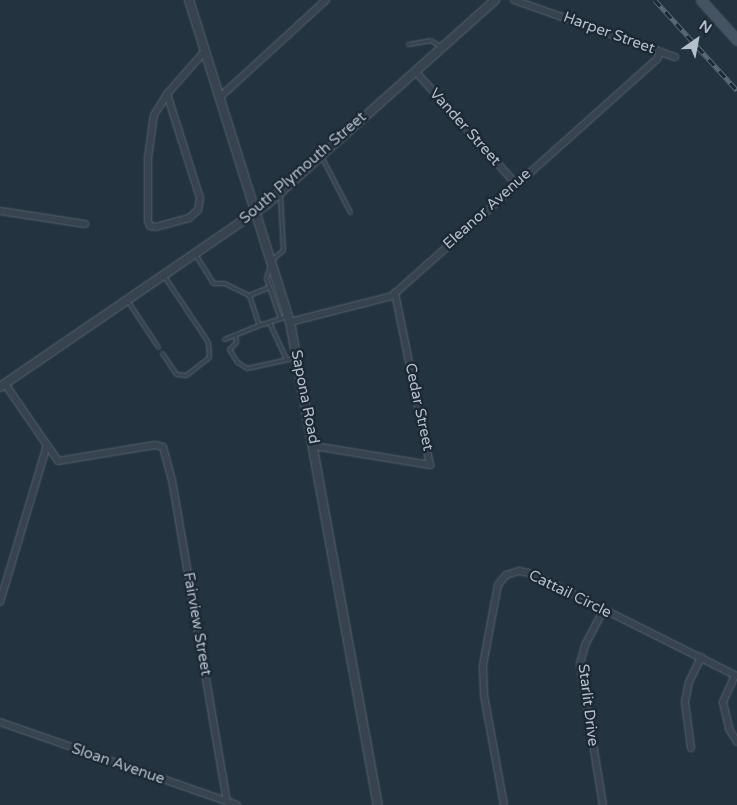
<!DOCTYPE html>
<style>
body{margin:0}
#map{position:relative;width:737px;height:805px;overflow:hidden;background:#233340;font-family:"Varela Round",sans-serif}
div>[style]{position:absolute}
.roads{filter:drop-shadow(0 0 1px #55626e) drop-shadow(0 0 1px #55626e)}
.service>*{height:3px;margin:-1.5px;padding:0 1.5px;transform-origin:1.5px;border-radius:1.5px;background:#374450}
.minor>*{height:6px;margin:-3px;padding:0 3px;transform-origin:3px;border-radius:3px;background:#374450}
.tertiary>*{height:8px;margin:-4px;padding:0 4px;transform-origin:4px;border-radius:4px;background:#374450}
.secondary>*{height:9px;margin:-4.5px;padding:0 4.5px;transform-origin:4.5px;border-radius:4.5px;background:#455463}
.rail>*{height:4.5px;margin-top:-2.25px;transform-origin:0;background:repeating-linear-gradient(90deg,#1c2935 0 8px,#596977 0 16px);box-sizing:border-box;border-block:1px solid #596977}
span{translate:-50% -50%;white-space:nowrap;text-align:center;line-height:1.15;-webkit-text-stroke:5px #1c2935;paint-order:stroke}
.street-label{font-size:15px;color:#b3bfcb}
.north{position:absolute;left:672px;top:15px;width:50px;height:50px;-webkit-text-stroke:4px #1c2935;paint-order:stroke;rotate:33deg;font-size:14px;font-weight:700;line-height:20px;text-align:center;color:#b3bfcb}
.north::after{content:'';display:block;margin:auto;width:18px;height:22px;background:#b3bfcb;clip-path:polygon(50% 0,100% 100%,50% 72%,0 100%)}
</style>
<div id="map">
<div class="roads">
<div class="service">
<i style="left:408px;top:44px;width:22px;rotate:-10deg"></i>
<i style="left:430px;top:40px;width:14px;rotate:30deg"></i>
<i style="left:321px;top:156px;width:63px;rotate:62.6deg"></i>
<i style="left:195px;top:254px;width:34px;rotate:58deg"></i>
<i style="left:213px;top:283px;width:11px"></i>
<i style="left:224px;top:283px;width:28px;rotate:26deg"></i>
<i style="left:249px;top:295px;width:32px;rotate:72deg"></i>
<i style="left:259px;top:325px;width:29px;rotate:-18deg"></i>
<i style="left:272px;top:259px;width:14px;rotate:-39deg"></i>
<i style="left:283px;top:250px;width:54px;rotate:-93.2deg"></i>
<i style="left:270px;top:265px;width:14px;rotate:107deg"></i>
<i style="left:266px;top:278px;width:42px;rotate:70.7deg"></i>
<i style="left:249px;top:295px;width:22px;rotate:-22deg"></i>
<i style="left:127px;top:300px;width:56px;rotate:56.6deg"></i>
<i style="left:269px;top:322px;width:41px;rotate:65.3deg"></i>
<i style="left:235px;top:335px;width:7px;rotate:82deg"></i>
<i style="left:236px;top:342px;width:10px;rotate:135deg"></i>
<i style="left:229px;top:349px;width:15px;rotate:58deg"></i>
<i style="left:237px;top:362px;width:12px;rotate:31deg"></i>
<i style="left:247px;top:368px;width:51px;rotate:-12.4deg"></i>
<i style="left:224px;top:339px;width:38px;rotate:-22deg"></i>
<i style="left:162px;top:353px;width:25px;rotate:56deg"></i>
<i style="left:176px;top:374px;width:10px;rotate:6deg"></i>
<i style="left:186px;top:375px;width:29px;rotate:-38deg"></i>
<i style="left:209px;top:357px;width:15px;rotate:-94deg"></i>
<i style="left:208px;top:342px;width:79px;rotate:-123.7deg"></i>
</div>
<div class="minor">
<i style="left:514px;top:0;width:171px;rotate:19.5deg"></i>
<i style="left:415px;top:71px;width:150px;rotate:48.2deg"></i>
<i style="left:167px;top:94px;width:109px;rotate:72.4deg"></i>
<i style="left:200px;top:198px;width:12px;rotate:99deg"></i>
<i style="left:198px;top:210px;width:12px;rotate:138deg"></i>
<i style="left:189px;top:218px;width:34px;rotate:165deg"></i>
<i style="left:156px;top:227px;width:6px;rotate:-171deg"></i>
<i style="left:150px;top:226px;width:5px;rotate:-112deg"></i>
<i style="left:148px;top:221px;width:63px;rotate:-90deg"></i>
<i style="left:148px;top:158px;width:43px;rotate:-82.1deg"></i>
<i style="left:154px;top:115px;width:25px;rotate:-58deg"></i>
<i style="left:167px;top:94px;width:57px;rotate:-48.5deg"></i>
<i style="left:220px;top:97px;width:144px;rotate:-42.5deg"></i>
<i style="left:0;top:211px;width:86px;rotate:8.7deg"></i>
<i style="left:290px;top:322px;width:105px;rotate:-14.3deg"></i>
<i style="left:392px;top:296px;width:356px;rotate:-41.8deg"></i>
<i style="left:657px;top:59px;width:8px;rotate:-67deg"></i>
<i style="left:47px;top:445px;width:19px;rotate:55deg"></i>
<i style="left:58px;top:461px;width:98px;rotate:-9.4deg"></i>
<i style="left:155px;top:445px;width:8px;rotate:14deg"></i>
<i style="left:163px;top:447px;width:34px;rotate:75deg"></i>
<i style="left:172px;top:480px;width:327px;rotate:80.3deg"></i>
<i style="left:314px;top:446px;width:118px;rotate:9.3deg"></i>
<i style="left:430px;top:465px;width:176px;rotate:-101.5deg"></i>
<i style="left:0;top:602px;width:164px;rotate:-73.3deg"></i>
<i style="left:47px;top:445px;width:74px;rotate:-124.5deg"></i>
<i style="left:735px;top:675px;width:30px;rotate:114deg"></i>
<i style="left:723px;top:702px;width:28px;rotate:77deg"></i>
<i style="left:729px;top:729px;width:15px;rotate:58deg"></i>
<i style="left:0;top:722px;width:251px;rotate:19.3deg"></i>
<i style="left:691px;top:748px;width:46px;rotate:-97.4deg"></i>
<i style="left:685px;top:702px;width:20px;rotate:-79deg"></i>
<i style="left:689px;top:682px;width:28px;rotate:-64deg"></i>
<i style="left:504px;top:805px;width:112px;rotate:-100.3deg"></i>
<i style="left:484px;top:695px;width:30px;rotate:-92deg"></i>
<i style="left:483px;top:665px;width:81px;rotate:-79.4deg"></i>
<i style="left:498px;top:585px;width:13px;rotate:-51deg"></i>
<i style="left:506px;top:575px;width:14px;rotate:-17deg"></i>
<i style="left:519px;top:571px;width:14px;rotate:12deg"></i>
<i style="left:533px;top:574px;width:228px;rotate:26.6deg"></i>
<i style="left:603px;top:805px;width:143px;rotate:-99.3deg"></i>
<i style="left:580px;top:664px;width:20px;rotate:-75deg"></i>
<i style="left:585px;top:645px;width:40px;rotate:-62deg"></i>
</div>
<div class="tertiary">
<i style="left:189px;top:0;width:337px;rotate:72.6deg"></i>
<i style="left:290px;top:322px;width:491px;rotate:79.7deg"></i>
<i style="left:0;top:387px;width:324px;rotate:-34.4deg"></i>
<i style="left:267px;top:204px;width:306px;rotate:-41.8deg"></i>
</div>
<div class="secondary">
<i style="left:701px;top:0;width:54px;rotate:48deg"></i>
</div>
</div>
<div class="rail">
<i style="left:655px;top:0;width:122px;rotate:47.7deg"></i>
</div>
<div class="street-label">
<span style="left:609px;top:33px;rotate:20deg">Harper Street</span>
<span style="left:465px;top:127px;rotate:48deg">Vander Street</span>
<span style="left:303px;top:168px;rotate:-41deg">South Plymouth Street</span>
<span style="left:487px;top:209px;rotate:-42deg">Eleanor Avenue</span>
<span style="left:305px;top:397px;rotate:79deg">Sapona Road</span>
<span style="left:419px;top:407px;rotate:78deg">Cedar Street</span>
<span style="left:570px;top:594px;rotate:26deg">Cattail Circle</span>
<span style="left:197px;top:624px;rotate:80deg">Fairview Street</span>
<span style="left:588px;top:705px;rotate:83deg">Starlit Drive</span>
<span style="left:118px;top:764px;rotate:19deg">Sloan Avenue</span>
</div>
<div class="north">N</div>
</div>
